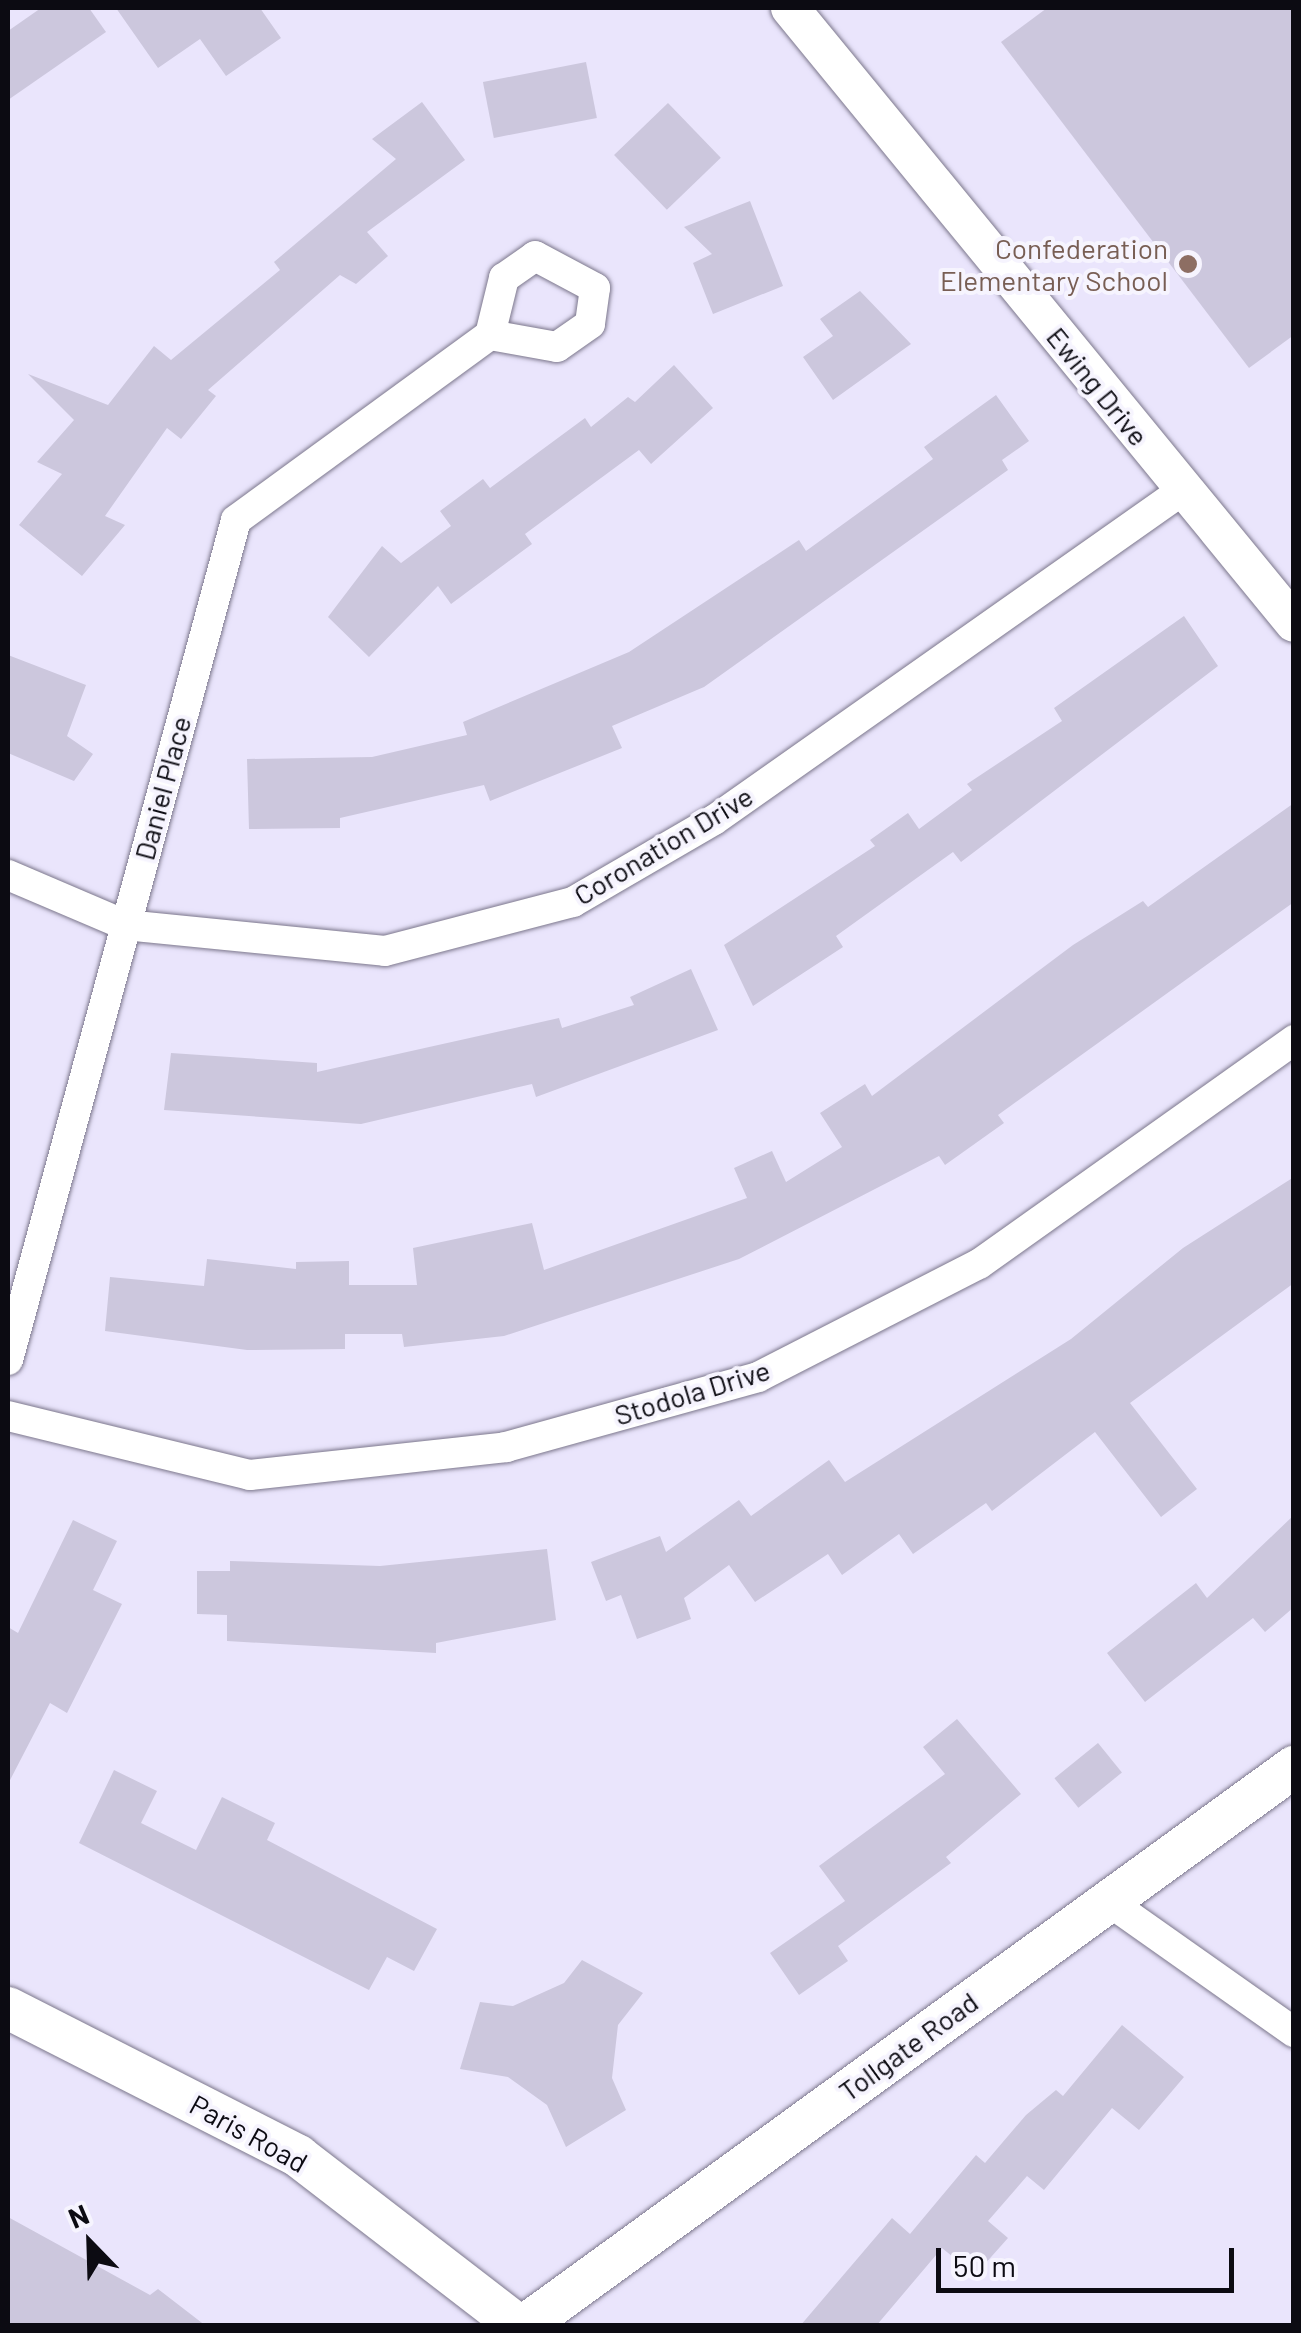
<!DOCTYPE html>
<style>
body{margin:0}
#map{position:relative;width:1301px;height:2333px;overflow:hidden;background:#eae5fc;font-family:Barlow,sans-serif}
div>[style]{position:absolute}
.building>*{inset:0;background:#ccc7dd;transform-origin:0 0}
.roads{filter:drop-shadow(0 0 2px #7c778c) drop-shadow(0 0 2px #7c778c)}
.minor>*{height:30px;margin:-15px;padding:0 15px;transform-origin:15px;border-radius:15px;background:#fff}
.tertiary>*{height:38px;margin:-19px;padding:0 19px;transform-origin:19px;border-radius:19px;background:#fff}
.secondary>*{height:42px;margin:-21px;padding:0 21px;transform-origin:21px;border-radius:21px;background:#fff}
.dots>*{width:28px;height:28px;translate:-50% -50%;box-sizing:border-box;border:5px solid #f6f4fe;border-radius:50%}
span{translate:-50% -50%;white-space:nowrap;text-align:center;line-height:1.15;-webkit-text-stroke:8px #f6f4fe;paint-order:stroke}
.education-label{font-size:28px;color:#785e54}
.right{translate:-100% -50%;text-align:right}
.street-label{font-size:28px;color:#0c0b12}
.frame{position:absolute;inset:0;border:10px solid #0c0b12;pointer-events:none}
.north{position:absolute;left:40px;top:2193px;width:100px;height:100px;-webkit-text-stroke:8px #f6f4fe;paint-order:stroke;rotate:337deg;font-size:28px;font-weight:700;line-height:40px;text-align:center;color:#0c0b12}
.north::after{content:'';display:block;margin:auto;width:35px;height:45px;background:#0c0b12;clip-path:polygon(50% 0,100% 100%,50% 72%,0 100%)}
.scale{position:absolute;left:936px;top:2248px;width:298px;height:45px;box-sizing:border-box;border:5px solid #0c0b12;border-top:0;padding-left:12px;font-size:30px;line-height:35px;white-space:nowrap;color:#0c0b12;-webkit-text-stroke:8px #f6f4fe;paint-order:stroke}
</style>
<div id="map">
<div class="building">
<i style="clip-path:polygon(41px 8px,89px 8px,106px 32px,8px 100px,8px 31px)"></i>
<i style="clip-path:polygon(116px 8px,260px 8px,281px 38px,226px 76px,200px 39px,158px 68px)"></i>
<i style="clip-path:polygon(1047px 8px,1294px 8px,1294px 335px,1249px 368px,1001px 42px)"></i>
<i style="left:586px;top:62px;width:57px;height:105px;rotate:79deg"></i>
<i style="clip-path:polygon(422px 102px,465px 160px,367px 232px,388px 256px,356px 284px,340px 275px,208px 390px,216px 396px,181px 439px,167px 428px,105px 516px,125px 525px,82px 576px,19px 525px,62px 474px,37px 462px,74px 420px,28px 374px,108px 405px,154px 346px,171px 360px,280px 270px,274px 262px,396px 159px,372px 139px)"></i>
<i style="left:668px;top:103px;width:76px;height:75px;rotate:46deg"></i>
<i style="clip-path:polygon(750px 201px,783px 286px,713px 314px,693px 263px,712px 254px,684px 227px)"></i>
<i style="clip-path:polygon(860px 291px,911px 344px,833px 400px,803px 357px,833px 336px,820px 319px)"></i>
<i style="clip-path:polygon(674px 365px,713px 408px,651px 464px,639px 450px,525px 534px,532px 544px,451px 604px,438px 586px,369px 657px,328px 617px,382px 546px,401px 563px,451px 526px,440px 511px,483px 479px,490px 488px,585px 418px,591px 427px,628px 397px,635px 402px)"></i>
<i style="clip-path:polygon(996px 395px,1029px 441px,1002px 460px,1008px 470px,704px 687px,612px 726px,622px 748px,490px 801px,484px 785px,340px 818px,340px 828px,249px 829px,247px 759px,372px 757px,467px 735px,463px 722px,629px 652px,799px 540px,806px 551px,933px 459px,924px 447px)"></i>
<i style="clip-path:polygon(1184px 616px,1218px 666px,961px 862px,953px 852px,836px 936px,843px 947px,753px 1006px,724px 945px,875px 846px,870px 840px,908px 813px,919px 829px,972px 790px,967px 784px,1062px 721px,1054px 708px)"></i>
<i style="clip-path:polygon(8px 655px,86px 685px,67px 736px,93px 754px,74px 781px,8px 753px)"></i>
<i style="clip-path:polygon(1294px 803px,1294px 902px,998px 1115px,1004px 1123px,945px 1165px,939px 1156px,739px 1259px,504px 1336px,404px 1347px,402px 1334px,345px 1334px,345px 1349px,247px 1350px,105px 1331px,110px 1277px,204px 1286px,207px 1259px,296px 1269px,296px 1262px,349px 1261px,349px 1285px,417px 1285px,413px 1248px,532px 1223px,544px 1270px,747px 1198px,734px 1168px,772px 1151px,786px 1182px,842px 1147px,820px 1113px,865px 1084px,872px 1096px,1073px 945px,1143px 901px,1148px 907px)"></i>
<i style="clip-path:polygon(691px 969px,718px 1030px,536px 1097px,532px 1084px,361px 1124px,164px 1110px,171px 1053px,317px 1063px,317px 1072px,559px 1018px,562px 1028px,634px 1005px,630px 997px)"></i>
<i style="clip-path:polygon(1294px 1177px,1294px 1283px,1130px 1403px,1197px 1489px,1161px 1517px,1095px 1432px,992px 1511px,986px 1503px,913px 1554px,899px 1534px,842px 1575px,828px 1554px,755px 1602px,729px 1565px,684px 1598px,691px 1619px,637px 1639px,621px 1595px,606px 1601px,591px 1562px,660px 1536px,666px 1552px,739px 1500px,751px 1516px,829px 1460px,845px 1482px,1071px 1339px,1183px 1248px)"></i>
<i style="clip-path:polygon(1294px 1515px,1294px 1607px,1265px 1632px,1253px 1618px,1145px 1702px,1107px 1653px,1196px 1583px,1207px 1598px)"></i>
<i style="clip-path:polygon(73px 1520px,117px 1541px,93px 1590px,122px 1604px,67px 1713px,50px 1703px,8px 1784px,8px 1627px,18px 1633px)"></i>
<i style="clip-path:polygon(547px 1549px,556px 1620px,436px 1643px,436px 1653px,227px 1641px,227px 1615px,197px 1614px,197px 1571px,230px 1571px,230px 1561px,380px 1566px)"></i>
<i style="clip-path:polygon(957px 1719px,1021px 1794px,946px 1857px,951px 1863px,838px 1946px,848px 1961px,799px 1995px,770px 1953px,845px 1901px,819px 1866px,945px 1774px,923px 1747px)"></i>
<i style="left:1098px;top:1743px;width:38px;height:56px;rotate:51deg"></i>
<i style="clip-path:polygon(114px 1770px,157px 1791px,141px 1823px,196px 1850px,222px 1797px,275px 1823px,267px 1840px,437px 1929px,414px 1971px,387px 1957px,369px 1990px,79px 1843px)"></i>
<i style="clip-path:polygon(582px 1960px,643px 1993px,618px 2025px,612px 2078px,626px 2110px,566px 2147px,547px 2105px,508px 2077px,460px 2069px,480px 2002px,513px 2006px,564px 1983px)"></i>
<i style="clip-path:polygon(1122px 2025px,1184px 2077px,1139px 2130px,1112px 2108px,1044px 2190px,1027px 2176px,988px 2221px,1008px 2238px,975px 2275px,942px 2248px,876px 2326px,800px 2326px,892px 2218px,910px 2234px,976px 2155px,985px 2163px,1026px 2115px,1056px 2090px,1063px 2096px)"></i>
<i style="clip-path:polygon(8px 2217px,150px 2295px,158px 2289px,206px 2326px,8px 2326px)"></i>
</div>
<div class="roads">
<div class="minor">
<i style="left:8px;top:875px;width:127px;rotate:23.1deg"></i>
<i style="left:125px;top:925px;width:261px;rotate:5.7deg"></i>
<i style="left:385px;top:951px;width:194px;rotate:-14.6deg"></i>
<i style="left:573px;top:902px;width:163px;rotate:-30.2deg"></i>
<i style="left:714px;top:820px;width:573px;rotate:-35.13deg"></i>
<i style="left:8px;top:1360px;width:870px;rotate:-74.81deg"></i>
<i style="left:236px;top:520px;width:314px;rotate:-36.1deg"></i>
<i style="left:490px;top:335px;width:59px;rotate:-76.2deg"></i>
<i style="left:504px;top:278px;width:38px;rotate:-35deg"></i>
<i style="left:535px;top:256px;width:68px;rotate:28.1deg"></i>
<i style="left:595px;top:288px;width:36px;rotate:98deg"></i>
<i style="left:590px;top:324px;width:40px;rotate:145.1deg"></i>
<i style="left:557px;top:347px;width:68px;rotate:-169.8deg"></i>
<i style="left:8px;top:1416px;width:249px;rotate:13.7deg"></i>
<i style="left:250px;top:1475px;width:258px;rotate:-6.2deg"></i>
<i style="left:506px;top:1447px;width:262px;rotate:-15.5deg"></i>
<i style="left:758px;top:1377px;width:248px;rotate:-27.1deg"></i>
<i style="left:979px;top:1264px;width:387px;rotate:-35.4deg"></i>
<i style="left:1108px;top:1901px;width:228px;rotate:35.2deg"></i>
</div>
<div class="tertiary">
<i style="left:790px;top:8px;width:795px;rotate:50.66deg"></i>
</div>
<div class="secondary">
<i style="left:8px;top:2008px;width:326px;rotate:27deg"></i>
<i style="left:298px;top:2156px;width:279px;rotate:37.6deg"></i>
<i style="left:524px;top:2326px;width:952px;rotate:-35.98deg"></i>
</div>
</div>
<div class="dots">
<i style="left:1188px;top:264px;background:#8d6e63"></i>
</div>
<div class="education-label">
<span class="right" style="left:1168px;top:264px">Confederation<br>Elementary School</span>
</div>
<div class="street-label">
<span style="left:1098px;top:386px;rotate:51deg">Ewing Drive</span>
<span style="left:162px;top:788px;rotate:-75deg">Daniel Place</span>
<span style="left:663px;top:845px;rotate:-31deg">Coronation Drive</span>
<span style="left:692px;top:1392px;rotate:-17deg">Stodola Drive</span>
<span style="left:908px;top:2046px;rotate:-36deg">Tollgate Road</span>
<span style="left:249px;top:2133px;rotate:29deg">Paris Road</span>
</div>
<div class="frame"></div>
<div class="north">N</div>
<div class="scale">50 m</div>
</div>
